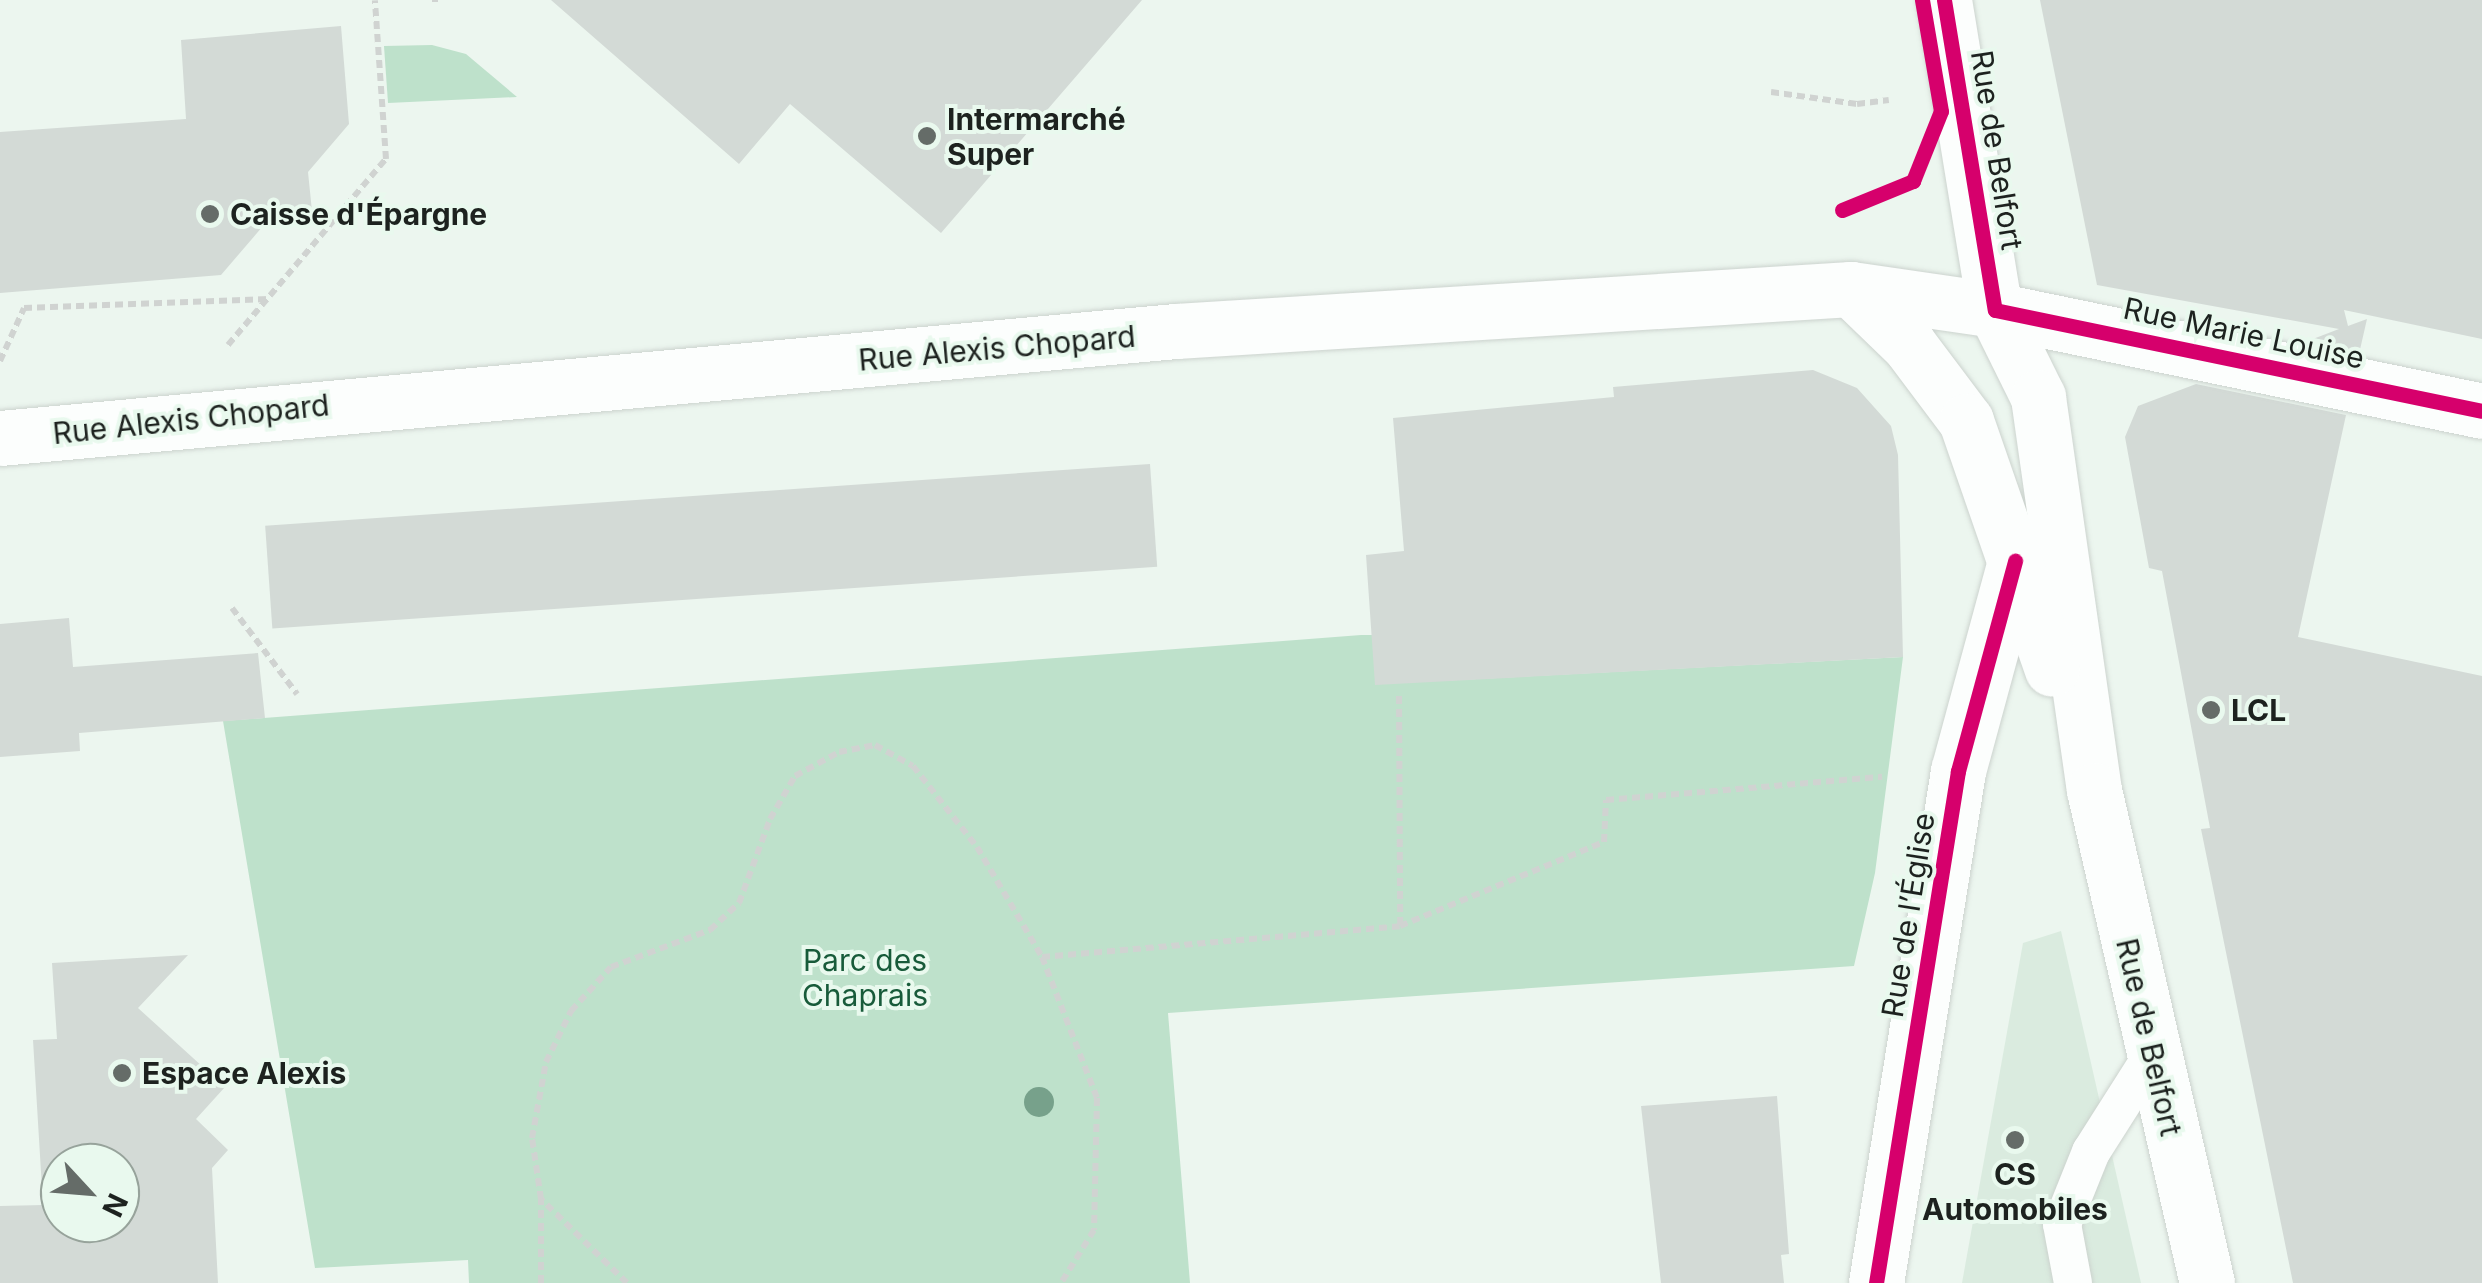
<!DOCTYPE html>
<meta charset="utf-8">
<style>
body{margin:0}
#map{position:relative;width:2482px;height:1283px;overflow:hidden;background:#ecf6ef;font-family:Inter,sans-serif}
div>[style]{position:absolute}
.built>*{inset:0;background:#daebdf}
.green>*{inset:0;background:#bee1cb}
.building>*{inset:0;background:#d3dad6;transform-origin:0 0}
.path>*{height:6px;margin-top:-3px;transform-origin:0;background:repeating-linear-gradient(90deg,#d0d3d1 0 8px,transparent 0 13px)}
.roads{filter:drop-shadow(0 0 2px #ccd3ce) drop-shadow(0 0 2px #ccd3ce)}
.service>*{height:38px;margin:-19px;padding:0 19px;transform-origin:19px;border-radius:19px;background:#fcfefd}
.minor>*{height:55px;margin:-27.5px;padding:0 27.5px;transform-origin:27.5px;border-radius:27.5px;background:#fcfefd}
.secondary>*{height:55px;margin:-27.5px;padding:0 27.5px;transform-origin:27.5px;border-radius:27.5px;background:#fcfefd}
.cycleway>*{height:15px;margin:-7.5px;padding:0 7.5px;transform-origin:7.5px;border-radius:7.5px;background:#d6006c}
.trees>*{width:30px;height:30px;margin:-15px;border-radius:50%;background:#77a18b}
.dots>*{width:28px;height:28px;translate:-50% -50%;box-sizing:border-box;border:5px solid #e9f9ee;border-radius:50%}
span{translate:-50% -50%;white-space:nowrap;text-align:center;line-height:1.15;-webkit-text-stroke:8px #e9f9ee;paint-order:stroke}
.poi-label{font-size:30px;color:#1d221f;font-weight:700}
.left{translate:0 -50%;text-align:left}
.street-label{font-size:30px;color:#1d221f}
.park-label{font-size:30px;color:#185b3a}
.north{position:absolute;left:40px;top:1143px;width:100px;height:100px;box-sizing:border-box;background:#e9f9ee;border:2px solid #97a39b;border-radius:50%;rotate:116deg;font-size:28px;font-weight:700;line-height:40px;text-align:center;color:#1d221f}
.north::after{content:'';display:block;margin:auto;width:35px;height:45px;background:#656c68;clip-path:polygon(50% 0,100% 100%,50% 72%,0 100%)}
</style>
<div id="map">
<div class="built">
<i style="clip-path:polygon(2061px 931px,2141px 1283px,1962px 1283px,2023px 943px)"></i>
</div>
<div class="green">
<i style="clip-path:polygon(432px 45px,466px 54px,517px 97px,388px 103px,384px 46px)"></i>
<i style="clip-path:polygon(1361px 635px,1372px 635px,1438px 681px,1903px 657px,1875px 873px,1854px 966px,1168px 1013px,1190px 1283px,469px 1283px,468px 1260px,315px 1268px,223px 721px)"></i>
</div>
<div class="building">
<i style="clip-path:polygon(551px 0,1142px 0,941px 233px,790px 104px,739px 164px)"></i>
<i style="clip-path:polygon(2040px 0,2482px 0,2482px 339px,2344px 310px,2348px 326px,2367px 319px,2359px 354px,2305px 342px,2339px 329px,2097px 285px)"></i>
<i style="clip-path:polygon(341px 26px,349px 124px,308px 172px,313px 221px,263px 226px,221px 275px,0 293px,0 132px,186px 119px,181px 40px)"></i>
<i style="clip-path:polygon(1813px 370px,1857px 388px,1891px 426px,1898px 455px,1903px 657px,1375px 685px,1366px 555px,1404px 551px,1393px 418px,1614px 397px,1613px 387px)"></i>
<i style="clip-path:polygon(2196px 384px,2346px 415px,2298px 637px,2482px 676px,2482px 1283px,2293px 1283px,2201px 829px,2210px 828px,2162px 571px,2149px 568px,2125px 437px,2138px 406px)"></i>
<i style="left:1150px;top:464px;width:103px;height:887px;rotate:86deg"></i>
<i style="clip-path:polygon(69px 618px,73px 667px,258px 653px,265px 718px,79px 733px,80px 751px,0 757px,0 624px)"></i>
<i style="clip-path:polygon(evenodd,188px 955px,138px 1008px,225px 1087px,196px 1119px,228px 1150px,212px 1168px,218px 1283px,0 1283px,0 1206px,43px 1205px,33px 1040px,57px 1039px,52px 963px,188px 955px,60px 1163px,120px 1163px,120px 1223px,60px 1223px,60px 1163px)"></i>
<i style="clip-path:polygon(1777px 1096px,1789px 1254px,1781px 1255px,1784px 1283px,1661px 1283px,1641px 1106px)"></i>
</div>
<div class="path">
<i style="left:435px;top:0;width:2px;rotate:90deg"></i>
<i style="left:1771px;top:92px;width:87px;rotate:7.9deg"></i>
<i style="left:1857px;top:104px;width:32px;rotate:-7deg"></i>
<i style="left:349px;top:206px;width:28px;rotate:23deg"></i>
<i style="left:228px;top:345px;width:244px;rotate:-49.7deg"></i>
<i style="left:386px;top:159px;width:159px;rotate:-94deg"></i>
<i style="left:0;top:361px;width:58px;rotate:-65.6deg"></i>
<i style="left:24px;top:308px;width:246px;rotate:-2.1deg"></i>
<i style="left:232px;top:608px;width:108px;rotate:52.9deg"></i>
<i style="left:1399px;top:696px;width:229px;rotate:89.7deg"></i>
<i style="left:1042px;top:957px;width:359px;rotate:-4.9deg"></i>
<i style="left:1400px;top:926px;width:221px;rotate:-22.4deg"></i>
<i style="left:1604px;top:842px;width:42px;rotate:-87.3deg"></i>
<i style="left:1606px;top:800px;width:277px;rotate:-4.8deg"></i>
<i style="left:541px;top:1283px;width:84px;rotate:-90deg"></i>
<i style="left:627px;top:1283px;width:120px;rotate:-135.7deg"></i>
<i style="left:541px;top:1199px;width:62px;rotate:-98.4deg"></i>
<i style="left:532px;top:1138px;width:77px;rotate:-79.6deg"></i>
<i style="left:546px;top:1062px;width:57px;rotate:-63.9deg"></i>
<i style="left:571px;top:1011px;width:59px;rotate:-47.7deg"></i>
<i style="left:611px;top:967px;width:106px;rotate:-20.5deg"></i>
<i style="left:710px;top:930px;width:40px;rotate:-43deg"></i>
<i style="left:739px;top:903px;width:90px;rotate:-69.7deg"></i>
<i style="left:770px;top:819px;width:50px;rotate:-59.8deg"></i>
<i style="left:795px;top:776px;width:50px;rotate:-28.6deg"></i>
<i style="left:839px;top:752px;width:37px;rotate:-11deg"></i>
<i style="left:875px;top:745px;width:43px;rotate:28.9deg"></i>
<i style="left:913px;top:766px;width:103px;rotate:51.7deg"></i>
<i style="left:977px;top:847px;width:128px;rotate:59.4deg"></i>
<i style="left:1042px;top:957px;width:151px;rotate:68.7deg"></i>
<i style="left:1097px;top:1098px;width:132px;rotate:91.3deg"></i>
<i style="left:1094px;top:1230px;width:62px;rotate:121.9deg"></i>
</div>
<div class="roads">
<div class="service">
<i style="left:2073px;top:1283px;width:60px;rotate:-100.6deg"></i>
<i style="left:2062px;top:1224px;width:78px;rotate:-68.1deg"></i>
<i style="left:2091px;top:1152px;width:114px;rotate:-57.6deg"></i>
</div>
<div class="minor">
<i style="left:1995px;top:310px;width:497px;rotate:11.7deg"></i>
<i style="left:1876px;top:1283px;width:519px;rotate:-80.9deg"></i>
<i style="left:1958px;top:771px;width:218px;rotate:-74.8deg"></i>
</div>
<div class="secondary">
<i style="left:1944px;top:0;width:314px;rotate:80.7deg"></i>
<i style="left:1995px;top:310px;width:97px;rotate:63.7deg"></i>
<i style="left:2038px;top:397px;width:397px;rotate:81.9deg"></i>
<i style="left:2094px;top:790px;width:506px;rotate:77.09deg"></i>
<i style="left:1851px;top:289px;width:81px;rotate:44deg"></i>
<i style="left:1909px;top:345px;width:95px;rotate:53.1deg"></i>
<i style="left:1966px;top:421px;width:262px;rotate:70.9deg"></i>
<i style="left:0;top:438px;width:1181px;rotate:-5.2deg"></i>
<i style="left:1176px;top:331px;width:676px;rotate:-3.56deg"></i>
<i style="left:1851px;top:289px;width:146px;rotate:8.3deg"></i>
</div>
</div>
<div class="cycleway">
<i style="left:1944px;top:0;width:314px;rotate:80.7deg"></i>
<i style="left:1995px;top:310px;width:497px;rotate:11.7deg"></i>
<i style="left:1842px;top:210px;width:77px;rotate:-22.2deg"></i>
<i style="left:1913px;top:181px;width:75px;rotate:-68.2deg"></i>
<i style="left:1941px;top:111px;width:113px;rotate:-99.7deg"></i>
<i style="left:1876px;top:1283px;width:519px;rotate:-80.9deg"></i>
<i style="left:1958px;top:771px;width:218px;rotate:-74.8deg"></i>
</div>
<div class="trees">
<i style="left:1039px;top:1102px"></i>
</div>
<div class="dots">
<i style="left:927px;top:136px;background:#656c68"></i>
<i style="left:210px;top:214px;background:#656c68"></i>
<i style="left:2211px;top:710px;background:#656c68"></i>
<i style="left:122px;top:1073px;background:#656c68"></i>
<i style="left:2015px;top:1140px;background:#656c68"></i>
</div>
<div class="poi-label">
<span class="left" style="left:947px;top:136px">Intermarché<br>Super</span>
<span class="left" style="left:230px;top:214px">Caisse d'Épargne</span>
<span class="left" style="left:2231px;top:710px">LCL</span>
<span class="left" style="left:142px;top:1073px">Espace Alexis</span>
<span style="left:2015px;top:1191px">CS<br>Automobiles</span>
</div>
<div class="street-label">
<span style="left:1997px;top:150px;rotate:81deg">Rue de Belfort</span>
<span style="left:2244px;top:333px;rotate:12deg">Rue Marie Louise</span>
<span style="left:997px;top:348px;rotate:-5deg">Rue Alexis Chopard</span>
<span style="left:191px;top:419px;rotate:-6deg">Rue Alexis Chopard</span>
<span style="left:1908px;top:915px;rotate:-81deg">Rue de l’Église</span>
<span style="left:2149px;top:1037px;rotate:77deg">Rue de Belfort</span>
</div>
<div class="park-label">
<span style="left:865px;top:977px">Parc des<br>Chaprais</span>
</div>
<div class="north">N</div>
</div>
